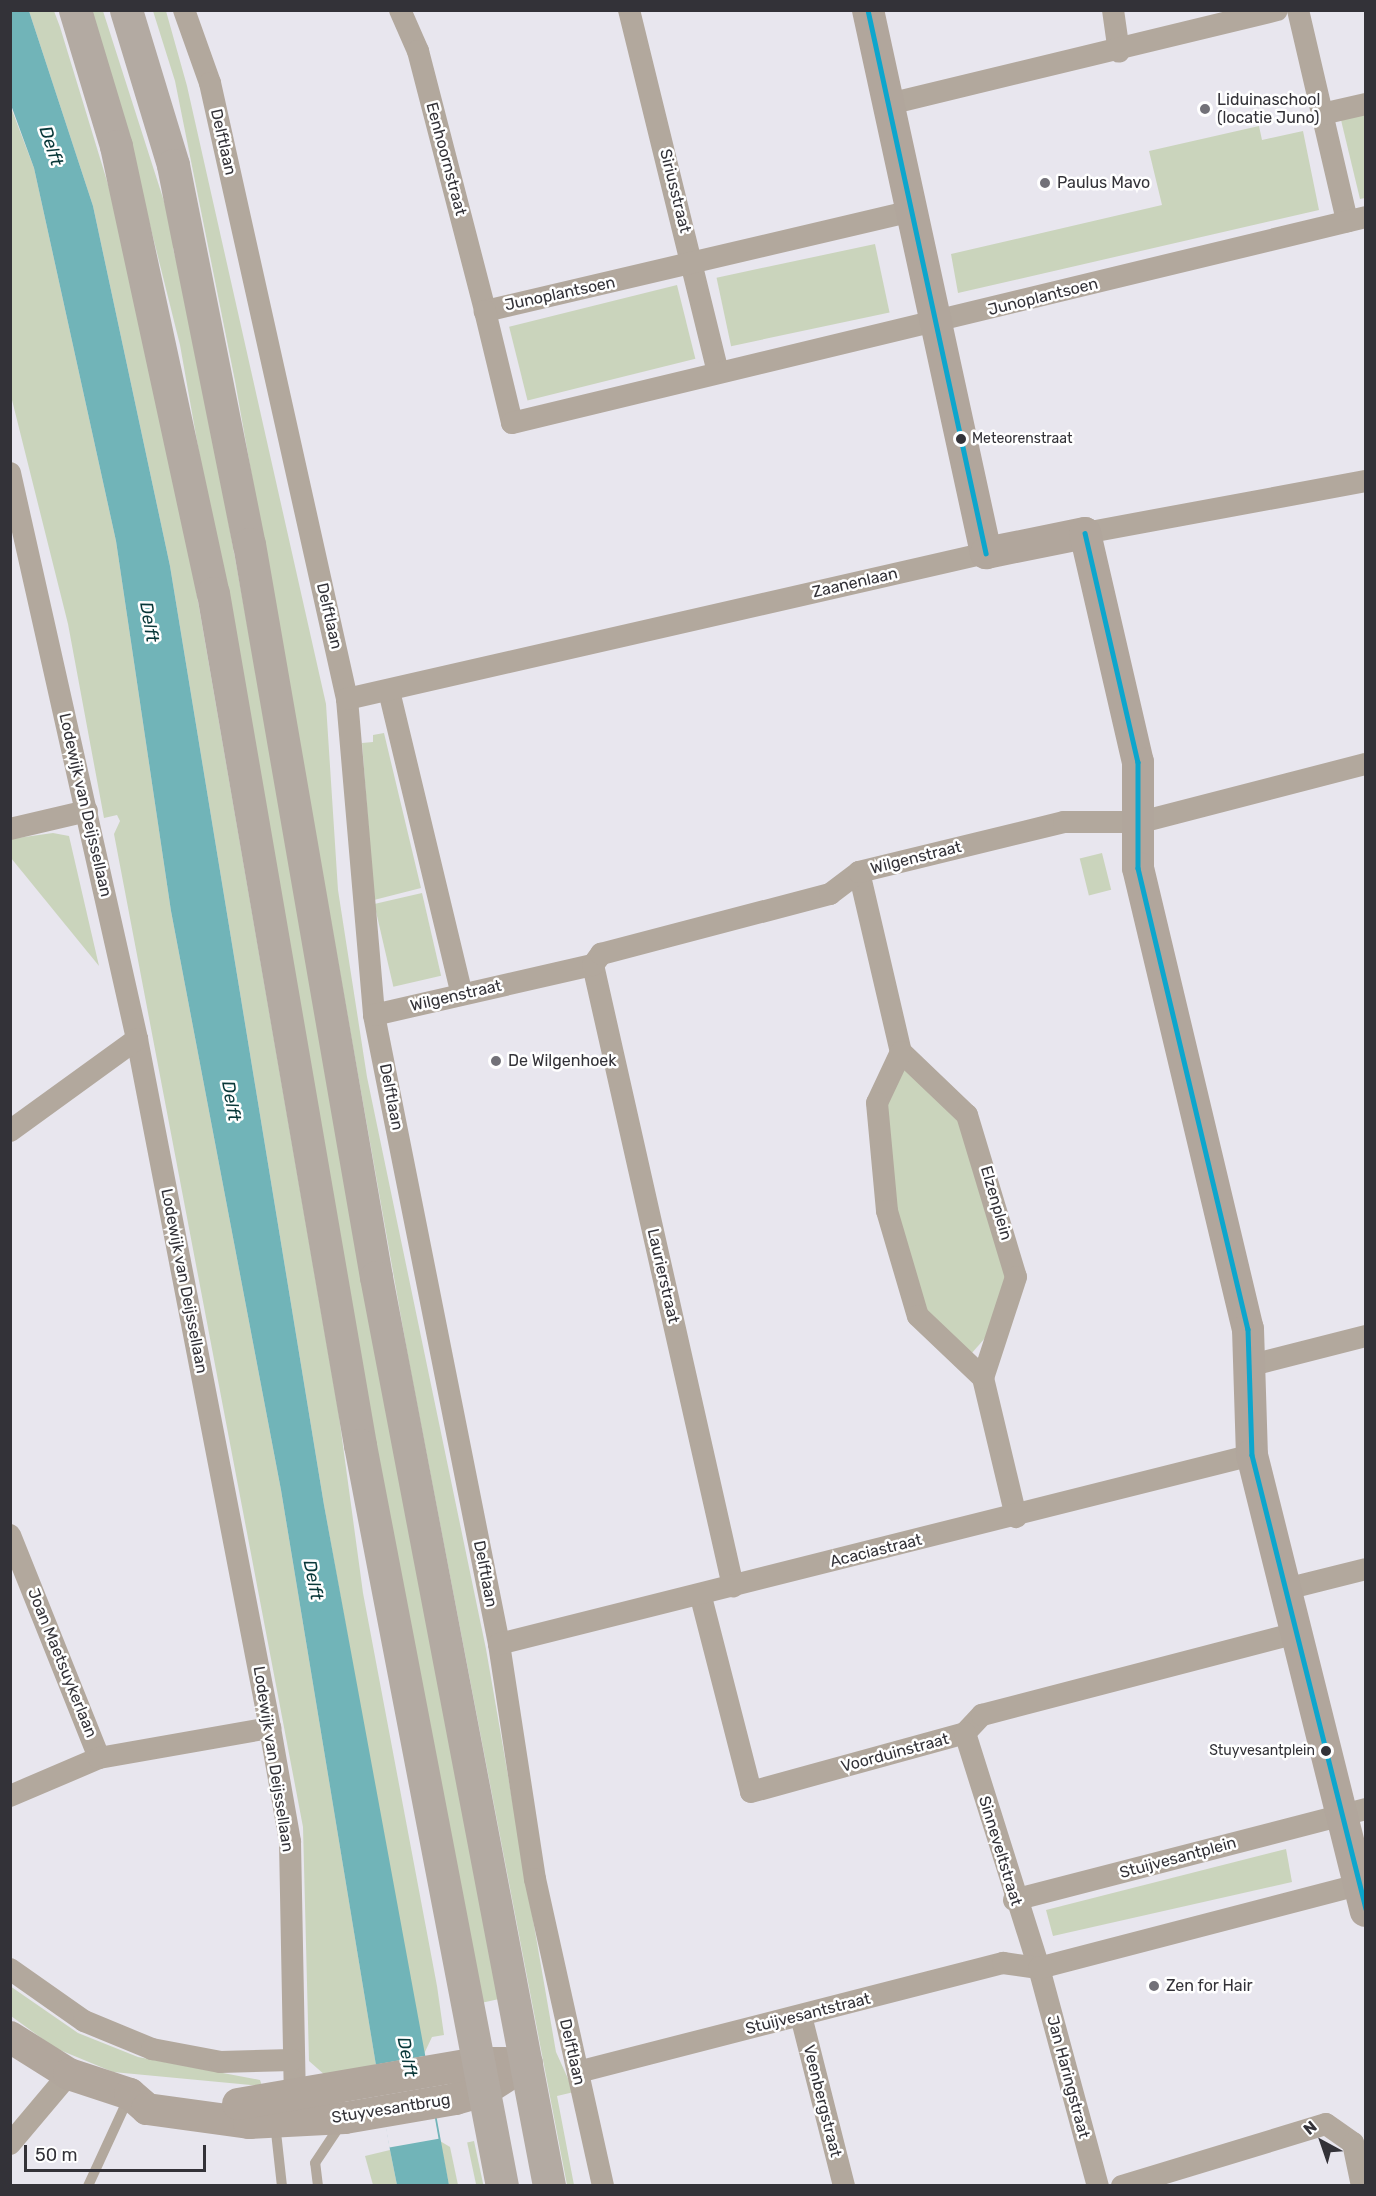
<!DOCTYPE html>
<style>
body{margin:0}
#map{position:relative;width:1376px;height:2196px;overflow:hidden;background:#e8e6ee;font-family:Rubik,sans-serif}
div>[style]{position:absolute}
.green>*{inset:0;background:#cad4bc;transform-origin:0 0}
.water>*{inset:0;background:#71b4b8}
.pier>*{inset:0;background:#e8e6ee;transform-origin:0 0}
.lane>*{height:10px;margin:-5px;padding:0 5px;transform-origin:5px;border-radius:5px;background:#b2a89d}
.street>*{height:22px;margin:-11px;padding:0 11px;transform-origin:11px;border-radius:11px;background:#b2a89d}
.secondary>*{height:32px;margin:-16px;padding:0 16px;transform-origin:16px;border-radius:16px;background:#b1a69c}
.primary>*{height:33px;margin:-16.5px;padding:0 16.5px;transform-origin:16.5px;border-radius:16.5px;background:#b3aaa2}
.bus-1>*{height:4.5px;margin:-2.25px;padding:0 2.25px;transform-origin:2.25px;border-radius:2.25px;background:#0da6cd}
.dots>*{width:16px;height:16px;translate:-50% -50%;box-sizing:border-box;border:3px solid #fff;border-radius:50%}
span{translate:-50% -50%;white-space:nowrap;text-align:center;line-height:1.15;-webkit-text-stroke:5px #fff;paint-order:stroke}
.bus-label{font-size:14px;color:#333238}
.left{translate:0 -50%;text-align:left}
.right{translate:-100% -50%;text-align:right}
.poi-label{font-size:16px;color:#333238}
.street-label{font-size:16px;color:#333238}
.water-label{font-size:18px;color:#083738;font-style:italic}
.frame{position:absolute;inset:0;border:12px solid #333238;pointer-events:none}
.north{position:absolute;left:1292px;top:2112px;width:60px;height:60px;-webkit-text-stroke:4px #fff;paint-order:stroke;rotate:320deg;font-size:16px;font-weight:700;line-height:24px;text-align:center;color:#333238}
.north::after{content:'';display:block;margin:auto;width:21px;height:27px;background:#333238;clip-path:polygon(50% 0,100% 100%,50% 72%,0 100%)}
.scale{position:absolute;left:24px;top:2145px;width:182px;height:27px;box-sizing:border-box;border:3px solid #333238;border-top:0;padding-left:8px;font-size:18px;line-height:21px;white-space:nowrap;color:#333238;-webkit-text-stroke:4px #fff;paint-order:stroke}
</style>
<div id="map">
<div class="green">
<i style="clip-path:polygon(29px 11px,54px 11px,60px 27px,114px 204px,177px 480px,338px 1409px,363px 1593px,437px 1986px,444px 2035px,432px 2037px,423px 2056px,324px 1505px,170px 566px,93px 206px)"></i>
<i style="clip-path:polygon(87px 11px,103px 11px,178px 245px,173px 248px,192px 323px,499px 1999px,481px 2003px,406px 1621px,180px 345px,138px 177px)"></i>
<i style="clip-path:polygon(153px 11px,166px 11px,187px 86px,326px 704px,338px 890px,367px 1077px,486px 1649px,556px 2052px,574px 2092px,557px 2096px,574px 2185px,567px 2185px,409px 1362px,235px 381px,175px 81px)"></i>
<i style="clip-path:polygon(10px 105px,34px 168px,116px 541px,171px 911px,281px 1490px,376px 2065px,326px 2076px,309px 2061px,303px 1827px,114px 834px,120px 821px,117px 815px,104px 818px,68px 624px,11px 396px)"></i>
<i style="clip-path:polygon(1365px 114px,1365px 198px,1360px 199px,1341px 120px)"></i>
<i style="clip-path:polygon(1259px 126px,1262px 140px,1303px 131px,1319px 210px,958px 293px,951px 254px,1162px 205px,1149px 151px)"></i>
<i style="left:875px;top:244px;width:70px;height:162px;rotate:78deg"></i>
<i style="left:677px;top:285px;width:76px;height:173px;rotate:76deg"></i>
<i style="clip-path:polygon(384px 733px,421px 888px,374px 900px,362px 743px,373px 742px,373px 735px)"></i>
<i style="clip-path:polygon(53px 833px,69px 836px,99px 966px,11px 858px,10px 839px)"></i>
<i style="left:1102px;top:853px;width:38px;height:23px;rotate:76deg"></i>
<i style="left:422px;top:893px;width:85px;height:49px;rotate:77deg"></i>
<i style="clip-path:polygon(901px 1052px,962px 1120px,1007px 1277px,993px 1329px,971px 1354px,920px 1305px,884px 1167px,882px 1105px)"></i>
<i style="clip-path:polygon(1286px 1849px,1292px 1882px,1053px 1936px,1046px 1910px)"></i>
<i style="clip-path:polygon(10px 1986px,78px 2033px,138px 2057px,260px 2080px,262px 2086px,113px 2072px,55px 2048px,11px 2016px)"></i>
<i style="clip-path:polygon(440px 2141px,450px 2147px,458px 2185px,449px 2185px)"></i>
<i style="left:474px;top:2141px;width:45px;height:7px;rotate:78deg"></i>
<i style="clip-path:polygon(390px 2150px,397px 2185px,373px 2185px,365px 2156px)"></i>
</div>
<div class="water">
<i style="clip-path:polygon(11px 11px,29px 11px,93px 206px,170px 566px,324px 1505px,449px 2185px,397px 2185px,390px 2150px,281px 1490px,171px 911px,116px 541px,34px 168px,11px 105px)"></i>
</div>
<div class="pier">
<i style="left:424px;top:2056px;width:84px;height:50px;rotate:80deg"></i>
</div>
<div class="lane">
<i style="left:275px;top:2123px;width:63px;rotate:83.7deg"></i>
<i style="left:88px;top:2186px;width:98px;rotate:-65.3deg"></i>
<i style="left:318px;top:2186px;width:23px;rotate:-97deg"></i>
<i style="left:315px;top:2163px;width:47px;rotate:-56.3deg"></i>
</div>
<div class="street">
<i style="left:184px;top:10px;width:77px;rotate:70.4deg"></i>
<i style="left:210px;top:83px;width:631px;rotate:77.46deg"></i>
<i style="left:347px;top:699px;width:317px;rotate:85.1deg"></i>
<i style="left:374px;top:1015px;width:641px;rotate:78.76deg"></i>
<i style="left:499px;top:1644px;width:238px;rotate:81.3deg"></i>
<i style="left:535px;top:1879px;width:314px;rotate:77.5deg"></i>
<i style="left:400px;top:10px;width:45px;rotate:66.3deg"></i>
<i style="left:418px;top:51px;width:268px;rotate:75.5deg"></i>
<i style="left:629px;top:10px;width:372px;rotate:76.2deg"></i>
<i style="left:1113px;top:10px;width:42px;rotate:81.9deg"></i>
<i style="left:1298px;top:10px;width:217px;rotate:76.9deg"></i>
<i style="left:889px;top:104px;width:399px;rotate:-13.6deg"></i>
<i style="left:1322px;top:114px;width:45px;rotate:-12.8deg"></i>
<i style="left:912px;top:211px;width:439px;rotate:166.8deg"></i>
<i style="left:485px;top:311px;width:115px;rotate:76.4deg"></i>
<i style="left:512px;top:423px;width:878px;rotate:-13.56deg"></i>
<i style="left:10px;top:473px;width:580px;rotate:77.35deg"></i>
<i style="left:137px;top:1039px;width:702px;rotate:79.07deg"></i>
<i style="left:270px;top:1728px;width:116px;rotate:80deg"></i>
<i style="left:290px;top:1842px;width:256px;rotate:88.9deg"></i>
<i style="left:1085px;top:533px;width:286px;rotate:-10.5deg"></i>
<i style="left:389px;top:691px;width:312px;rotate:76.5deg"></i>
<i style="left:347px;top:699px;width:655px;rotate:-12.87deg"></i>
<i style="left:10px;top:829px;width:79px;rotate:-13.2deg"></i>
<i style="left:859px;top:872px;width:185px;rotate:76.9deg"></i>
<i style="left:901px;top:1052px;width:91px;rotate:43.7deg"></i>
<i style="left:967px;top:1115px;width:169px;rotate:73.2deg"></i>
<i style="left:1016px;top:1277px;width:106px;rotate:108.1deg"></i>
<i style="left:983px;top:1378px;width:143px;rotate:76.6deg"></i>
<i style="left:593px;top:965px;width:637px;rotate:77.3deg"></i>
<i style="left:374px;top:1015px;width:225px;rotate:-12.9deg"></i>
<i style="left:593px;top:965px;width:14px;rotate:-54deg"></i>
<i style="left:601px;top:954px;width:237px;rotate:-14.7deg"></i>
<i style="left:830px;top:894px;width:36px;rotate:-37deg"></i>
<i style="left:859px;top:872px;width:211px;rotate:-13.7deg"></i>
<i style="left:1064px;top:822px;width:77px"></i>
<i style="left:1141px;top:822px;width:232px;rotate:-14.5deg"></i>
<i style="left:901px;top:1052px;width:56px;rotate:115.2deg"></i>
<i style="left:877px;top:1103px;width:108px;rotate:84.7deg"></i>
<i style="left:887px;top:1211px;width:109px;rotate:73.6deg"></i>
<i style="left:918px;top:1316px;width:90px;rotate:43.6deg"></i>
<i style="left:10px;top:1131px;width:157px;rotate:-35.9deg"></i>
<i style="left:1248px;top:1366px;width:122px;rotate:-14.3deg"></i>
<i style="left:10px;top:1535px;width:240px;rotate:68.2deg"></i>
<i style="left:1286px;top:1589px;width:82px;rotate:-14deg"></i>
<i style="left:701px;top:1597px;width:201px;rotate:75.6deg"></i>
<i style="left:751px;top:1792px;width:222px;rotate:-15.4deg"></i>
<i style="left:965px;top:1733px;width:25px;rotate:-47deg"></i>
<i style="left:982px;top:1715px;width:325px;rotate:-14.6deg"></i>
<i style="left:499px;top:1644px;width:776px;rotate:-14.09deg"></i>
<i style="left:965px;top:1733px;width:246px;rotate:72.5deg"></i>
<i style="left:1039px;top:1968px;width:226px;rotate:74.9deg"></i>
<i style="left:10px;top:1796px;width:97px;rotate:-23.1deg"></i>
<i style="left:99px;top:1758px;width:174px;rotate:-10deg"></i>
<i style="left:1014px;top:1900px;width:364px;rotate:-14.5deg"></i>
<i style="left:10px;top:1969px;width:90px;rotate:35.1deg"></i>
<i style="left:84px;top:2021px;width:74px;rotate:22.4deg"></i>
<i style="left:152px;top:2049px;width:69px;rotate:10.8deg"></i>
<i style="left:220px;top:2062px;width:72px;rotate:-1.6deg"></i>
<i style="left:801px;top:2016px;width:175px;rotate:75.8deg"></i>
<i style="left:578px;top:2072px;width:439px;rotate:-14.4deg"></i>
<i style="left:1003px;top:1963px;width:36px;rotate:8deg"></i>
<i style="left:1039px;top:1968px;width:330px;rotate:-14.6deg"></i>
<i style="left:10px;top:2144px;width:92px;rotate:-49.9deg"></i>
<i style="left:1122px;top:2186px;width:213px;rotate:-16.9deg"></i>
<i style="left:1326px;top:2124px;width:33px;rotate:35deg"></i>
<i style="left:1353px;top:2143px;width:44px;rotate:78.2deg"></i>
</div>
<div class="secondary">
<i style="left:868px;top:10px;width:556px;rotate:77.74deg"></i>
<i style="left:986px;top:553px;width:101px;rotate:-11.4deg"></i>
<i style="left:1085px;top:533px;width:235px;rotate:77deg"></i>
<i style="left:1138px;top:762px;width:106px;rotate:90deg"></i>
<i style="left:1138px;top:868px;width:474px;rotate:76.6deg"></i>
<i style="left:1248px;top:1329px;width:126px;rotate:88.2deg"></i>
<i style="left:1252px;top:1455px;width:470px;rotate:76deg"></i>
<i style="left:10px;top:2037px;width:70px;rotate:32.1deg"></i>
<i style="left:69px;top:2074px;width:64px;rotate:18.2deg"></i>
<i style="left:130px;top:2094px;width:23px;rotate:41deg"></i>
<i style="left:147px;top:2109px;width:103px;rotate:7.8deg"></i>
<i style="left:249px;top:2123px;width:96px;rotate:-3deg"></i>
<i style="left:345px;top:2118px;width:112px;rotate:-9.8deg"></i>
<i style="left:455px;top:2099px;width:29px;rotate:-16deg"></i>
<i style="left:483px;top:2091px;width:52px;rotate:-32.5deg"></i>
<i style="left:238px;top:2104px;width:243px;rotate:-9.7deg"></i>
<i style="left:478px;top:2063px;width:27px"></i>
</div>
<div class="primary">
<i style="left:75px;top:10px;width:142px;rotate:73.2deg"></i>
<i style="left:116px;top:146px;width:457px;rotate:77.8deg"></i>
<i style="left:213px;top:593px;width:865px;rotate:80.21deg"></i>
<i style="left:360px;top:1445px;width:754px;rotate:79.15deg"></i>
<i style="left:126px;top:10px;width:162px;rotate:73.1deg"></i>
<i style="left:173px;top:165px;width:387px;rotate:78.7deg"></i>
<i style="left:249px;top:544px;width:744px;rotate:80.17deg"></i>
<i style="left:376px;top:1277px;width:925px;rotate:79.22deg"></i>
</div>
<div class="bus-1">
<i style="left:868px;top:10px;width:556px;rotate:77.74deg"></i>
<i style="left:1085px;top:533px;width:235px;rotate:77deg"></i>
<i style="left:1138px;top:762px;width:106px;rotate:90deg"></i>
<i style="left:1138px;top:868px;width:474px;rotate:76.6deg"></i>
<i style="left:1248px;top:1329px;width:126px;rotate:88.2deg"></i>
<i style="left:1252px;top:1455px;width:468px;rotate:75.9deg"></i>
</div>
<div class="dots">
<i style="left:1205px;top:109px;background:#727178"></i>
<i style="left:1045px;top:183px;background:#727178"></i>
<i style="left:961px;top:439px;background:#333238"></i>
<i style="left:496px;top:1061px;background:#727178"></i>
<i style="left:1326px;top:1751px;background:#333238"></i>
<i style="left:1154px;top:1986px;background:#727178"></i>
</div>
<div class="bus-label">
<span class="left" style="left:972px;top:439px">Meteorenstraat</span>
<span class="right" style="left:1315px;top:1751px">Stuyvesantplein</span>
</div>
<div class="poi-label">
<span class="left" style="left:1217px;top:109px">Liduinaschool<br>(locatie Juno)</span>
<span class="left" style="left:1057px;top:183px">Paulus Mavo</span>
<span class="left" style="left:508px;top:1061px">De Wilgenhoek</span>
<span class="left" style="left:1166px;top:1986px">Zen for Hair</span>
</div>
<div class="street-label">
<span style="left:223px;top:142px;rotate:77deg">Delftlaan</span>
<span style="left:446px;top:159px;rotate:75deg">Eenhoornstraat</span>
<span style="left:675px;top:191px;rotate:76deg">Siriusstraat</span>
<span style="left:560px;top:294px;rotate:-12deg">Junoplantsoen</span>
<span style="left:1043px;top:297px;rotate:-14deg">Junoplantsoen</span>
<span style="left:855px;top:583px;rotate:-13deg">Zaanenlaan</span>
<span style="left:329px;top:616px;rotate:77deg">Delftlaan</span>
<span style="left:85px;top:805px;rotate:77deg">Lodewijk van Deijssellaan</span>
<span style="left:916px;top:858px;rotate:-14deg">Wilgenstraat</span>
<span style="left:456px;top:996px;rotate:-13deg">Wilgenstraat</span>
<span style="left:391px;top:1097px;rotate:79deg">Delftlaan</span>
<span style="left:996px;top:1203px;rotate:74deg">Elzenplein</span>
<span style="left:663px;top:1276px;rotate:77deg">Laurierstraat</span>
<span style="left:184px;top:1281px;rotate:79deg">Lodewijk van Deijssellaan</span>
<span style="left:876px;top:1551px;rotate:-14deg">Acaciastraat</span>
<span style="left:485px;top:1574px;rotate:79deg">Delftlaan</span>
<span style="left:62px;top:1663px;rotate:68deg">Joan Maetsuykerlaan</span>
<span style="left:895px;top:1753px;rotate:-15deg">Voorduinstraat</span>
<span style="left:273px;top:1759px;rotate:81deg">Lodewijk van Deijssellaan</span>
<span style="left:1000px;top:1851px;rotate:73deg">Sinneveltstraat</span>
<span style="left:1178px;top:1858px;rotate:-15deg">Stuijvesantplein</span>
<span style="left:808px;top:2014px;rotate:-14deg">Stuijvesantstraat</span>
<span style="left:572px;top:2052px;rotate:77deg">Delftlaan</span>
<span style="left:1068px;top:2077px;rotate:75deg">Jan Haringstraat</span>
<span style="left:822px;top:2101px;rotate:76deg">Veenbergstraat</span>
<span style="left:391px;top:2109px;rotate:-9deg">Stuyvesantbrug</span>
</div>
<div class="water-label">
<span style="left:51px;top:146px;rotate:72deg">Delft</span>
<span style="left:149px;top:622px;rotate:80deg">Delft</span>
<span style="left:231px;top:1101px;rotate:80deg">Delft</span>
<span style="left:313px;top:1580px;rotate:79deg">Delft</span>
<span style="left:407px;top:2057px;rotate:79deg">Delft</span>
</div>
<div class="frame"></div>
<div class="north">N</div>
<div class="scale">50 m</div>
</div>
